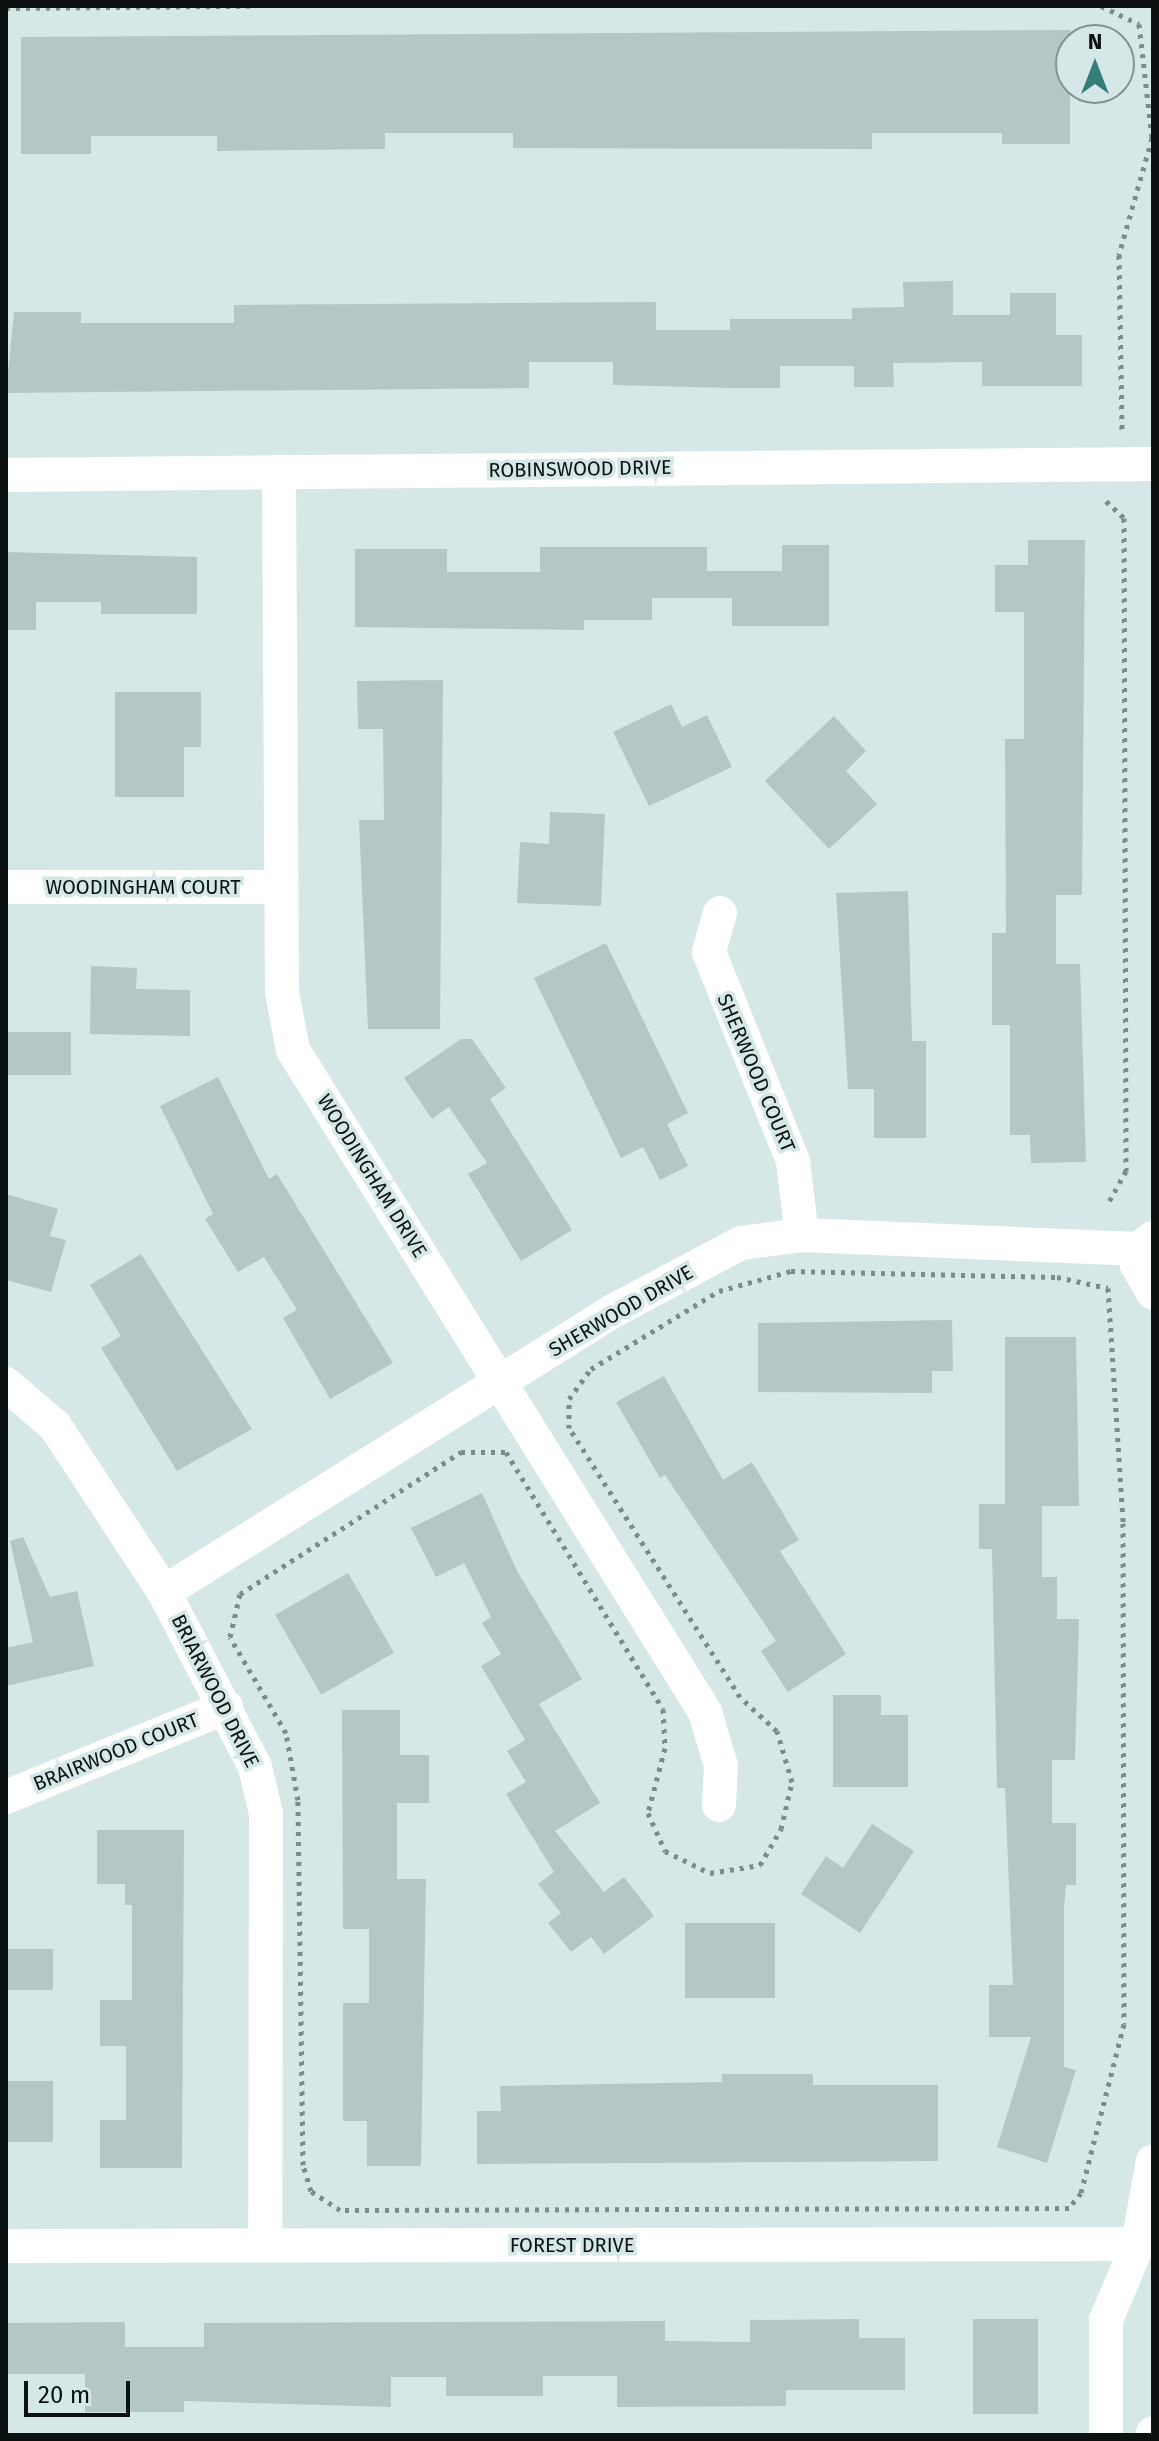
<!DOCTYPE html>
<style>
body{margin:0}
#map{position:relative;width:1159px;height:2441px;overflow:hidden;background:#d5e8e7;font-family:"Fira Sans",sans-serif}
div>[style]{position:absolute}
.building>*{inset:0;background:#b4c7c6;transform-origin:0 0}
.path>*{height:5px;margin-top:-2.5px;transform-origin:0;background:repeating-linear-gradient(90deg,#7d8b8a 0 4px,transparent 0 10px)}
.street>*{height:34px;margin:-17px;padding:0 17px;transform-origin:17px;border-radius:17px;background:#fff}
span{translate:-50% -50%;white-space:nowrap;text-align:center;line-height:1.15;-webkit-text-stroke:7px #d5e8e7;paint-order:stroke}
.street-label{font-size:20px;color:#0b1211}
.frame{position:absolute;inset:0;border:8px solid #0b1211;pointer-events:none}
.north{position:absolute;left:1055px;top:24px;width:80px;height:80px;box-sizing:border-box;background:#d5e8e7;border:2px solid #849291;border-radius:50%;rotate:0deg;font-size:22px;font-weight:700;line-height:32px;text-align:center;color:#0b1211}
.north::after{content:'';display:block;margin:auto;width:28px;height:36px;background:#347d7b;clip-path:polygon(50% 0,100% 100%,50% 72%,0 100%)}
.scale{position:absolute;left:24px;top:2381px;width:106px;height:36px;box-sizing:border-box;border:4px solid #0b1211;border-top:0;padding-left:10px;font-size:24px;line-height:28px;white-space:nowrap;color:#0b1211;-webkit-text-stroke:6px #d5e8e7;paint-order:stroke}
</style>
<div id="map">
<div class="building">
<i style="clip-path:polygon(1070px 30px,1070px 144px,1002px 144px,1002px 133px,872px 133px,872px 149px,513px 148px,513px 133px,385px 133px,385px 149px,217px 151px,217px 136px,91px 136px,91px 154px,21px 154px,21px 37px)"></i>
<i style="clip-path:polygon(953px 281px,953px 315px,1010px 315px,1010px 293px,1056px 293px,1056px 335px,1082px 335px,1082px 386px,982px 386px,982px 362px,893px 363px,894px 387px,854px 387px,854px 366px,780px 366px,780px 388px,730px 388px,613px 385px,613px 362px,529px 362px,529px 388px,6px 393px,14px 312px,81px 312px,81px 323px,234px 323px,234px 305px,656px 302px,656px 330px,730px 330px,730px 319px,852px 319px,852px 308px,904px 307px,903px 282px)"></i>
<i style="clip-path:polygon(1028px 540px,1085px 540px,1082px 895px,1056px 895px,1056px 964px,1080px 964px,1086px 1162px,1031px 1163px,1030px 1135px,1010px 1135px,1010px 1025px,992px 1025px,992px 933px,1006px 933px,1005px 739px,1024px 739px,1024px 612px,995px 612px,995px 565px,1028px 565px)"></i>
<i style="clip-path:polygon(782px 545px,829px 545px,829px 626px,732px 626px,732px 598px,652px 598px,652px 620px,584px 620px,584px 630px,355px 627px,355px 549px,447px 549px,447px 572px,540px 572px,540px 547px,707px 547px,707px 571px,782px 571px)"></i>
<i style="clip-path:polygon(6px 552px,197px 557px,197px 614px,101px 614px,101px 602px,36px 602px,36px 630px,6px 630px)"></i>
<i style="clip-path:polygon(443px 680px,440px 1029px,368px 1029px,359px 820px,384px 820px,383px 729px,358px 729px,357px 681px)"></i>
<i style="clip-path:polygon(115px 692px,201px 692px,201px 747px,184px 747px,184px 797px,115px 797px)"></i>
<i style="clip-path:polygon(671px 704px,682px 727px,707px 715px,732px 767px,649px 806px,613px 732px)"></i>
<i style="clip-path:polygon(834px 716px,866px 751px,846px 771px,877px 804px,829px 849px,765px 781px)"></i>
<i style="clip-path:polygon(550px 812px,605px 814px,601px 906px,517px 903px,520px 842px,549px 844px)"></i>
<i style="clip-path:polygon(908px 891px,912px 1041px,926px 1041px,926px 1138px,874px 1138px,874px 1089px,848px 1089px,836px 893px)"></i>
<i style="clip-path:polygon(606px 943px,688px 1113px,667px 1124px,688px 1166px,660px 1180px,643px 1147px,621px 1158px,534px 978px)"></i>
<i style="clip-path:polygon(91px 966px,137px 968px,136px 989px,190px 990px,190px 1036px,90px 1034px)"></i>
<i style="left:6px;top:1032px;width:65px;height:43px"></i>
<i style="clip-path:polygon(461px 1039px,472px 1039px,506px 1088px,490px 1099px,572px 1230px,521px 1261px,468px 1174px,487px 1163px,449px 1107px,432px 1119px,404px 1078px)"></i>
<i style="clip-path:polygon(218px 1077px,269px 1179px,277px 1174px,393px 1363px,330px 1399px,283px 1318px,297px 1310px,264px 1257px,238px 1272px,205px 1219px,213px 1214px,160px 1106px)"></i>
<i style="clip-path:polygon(6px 1194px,58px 1209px,50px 1236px,66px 1240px,51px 1292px,6px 1280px)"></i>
<i style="clip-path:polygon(141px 1254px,252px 1429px,177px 1471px,101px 1348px,121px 1336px,90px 1285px)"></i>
<i style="clip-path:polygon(952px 1320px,953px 1371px,932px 1371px,932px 1393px,758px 1392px,758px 1323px)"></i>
<i style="clip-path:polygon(1005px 1337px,1076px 1337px,1079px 1506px,1042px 1506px,1042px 1577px,1057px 1577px,1057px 1619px,1079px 1619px,1075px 1760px,1052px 1760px,1052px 1823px,1076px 1823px,1076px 1885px,1066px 1885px,1064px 1907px,1064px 2067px,1076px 2070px,1047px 2163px,997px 2147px,1031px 2037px,989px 2037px,989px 1985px,1013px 1985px,1005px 1788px,997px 1788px,992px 1549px,979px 1549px,979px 1504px,1005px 1504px)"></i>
<i style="clip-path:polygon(664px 1376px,723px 1480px,752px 1462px,799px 1540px,780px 1551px,846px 1654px,788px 1692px,761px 1651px,776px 1641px,665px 1475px,660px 1478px,616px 1402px)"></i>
<i style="clip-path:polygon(482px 1493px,517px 1571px,582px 1679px,539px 1704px,600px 1803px,555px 1831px,604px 1892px,624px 1877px,654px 1916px,604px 1954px,591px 1937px,571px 1952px,548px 1923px,561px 1913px,538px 1884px,554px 1872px,506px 1794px,526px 1782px,507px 1751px,525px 1740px,481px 1666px,501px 1654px,482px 1623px,491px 1617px,464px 1563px,436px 1577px,411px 1528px)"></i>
<i style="clip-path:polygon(23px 1537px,50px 1597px,77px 1591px,94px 1666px,6px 1686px,6px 1648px,33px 1642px,10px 1541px)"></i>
<i style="left:348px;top:1573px;width:92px;height:84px;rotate:60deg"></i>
<i style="clip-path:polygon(833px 1695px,881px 1695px,881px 1715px,908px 1715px,908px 1787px,833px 1787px)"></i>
<i style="clip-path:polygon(342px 1710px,400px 1710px,400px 1755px,429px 1755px,429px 1803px,397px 1803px,397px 1879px,426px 1879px,421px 2166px,367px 2166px,367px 2121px,343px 2121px,343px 2003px,369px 2003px,369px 1929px,343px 1929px)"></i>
<i style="clip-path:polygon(872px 1824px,914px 1851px,860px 1933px,801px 1894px,826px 1856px,843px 1868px)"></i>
<i style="clip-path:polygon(97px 1830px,184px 1830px,182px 2168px,100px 2168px,100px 2120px,126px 2120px,126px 2046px,100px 2046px,100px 2000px,132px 2000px,132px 1905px,125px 1905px,125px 1884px,97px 1884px)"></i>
<i style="left:685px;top:1923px;width:90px;height:75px"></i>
<i style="left:6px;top:1949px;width:47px;height:41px"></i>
<i style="clip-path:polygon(722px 2074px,813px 2074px,813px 2085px,938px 2085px,938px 2161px,477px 2164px,477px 2111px,501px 2111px,500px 2086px,722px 2082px)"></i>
<i style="left:6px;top:2081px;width:47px;height:61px"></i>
<i style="clip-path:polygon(859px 2319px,859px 2338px,905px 2338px,905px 2390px,786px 2390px,786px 2406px,617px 2407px,617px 2376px,543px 2376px,543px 2396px,446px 2396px,446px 2377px,391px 2377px,391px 2407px,184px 2401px,184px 2412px,85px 2412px,85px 2374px,6px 2374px,6px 2323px,125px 2322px,125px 2347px,204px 2347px,204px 2323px,665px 2321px,665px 2341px,750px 2342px,750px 2320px)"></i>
<i style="left:973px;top:2319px;width:65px;height:95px"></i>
</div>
<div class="path">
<i style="left:1101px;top:6px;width:42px;rotate:25.3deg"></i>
<i style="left:1139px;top:24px;width:115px;rotate:83.5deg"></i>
<i style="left:1152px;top:138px;width:122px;rotate:105.8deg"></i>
<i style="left:1119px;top:255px;width:176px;rotate:89deg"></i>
<i style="left:6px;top:8px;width:245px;rotate:-0.5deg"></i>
<i style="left:1106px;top:501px;width:25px;rotate:43deg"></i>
<i style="left:1124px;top:518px;width:653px;rotate:89.82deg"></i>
<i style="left:1126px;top:1171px;width:35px;rotate:119deg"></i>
<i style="left:791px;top:1271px;width:266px;rotate:1.3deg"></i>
<i style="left:1057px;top:1277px;width:52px;rotate:12.2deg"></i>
<i style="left:1108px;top:1288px;width:235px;rotate:86.3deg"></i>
<i style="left:1123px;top:1523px;width:501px;rotate:89.89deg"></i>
<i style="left:1124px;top:2024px;width:174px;rotate:104.3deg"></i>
<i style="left:1081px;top:2193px;width:19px;rotate:129deg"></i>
<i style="left:1069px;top:2208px;width:729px;rotate:179.84deg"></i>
<i style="left:340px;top:2210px;width:35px;rotate:-147deg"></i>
<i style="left:311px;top:2191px;width:27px;rotate:-107deg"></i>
<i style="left:303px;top:2165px;width:365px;rotate:-90.8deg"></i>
<i style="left:298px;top:1800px;width:68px;rotate:-100.2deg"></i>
<i style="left:286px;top:1733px;width:111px;rotate:-120.3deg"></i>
<i style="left:230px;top:1637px;width:44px;rotate:-76.9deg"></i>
<i style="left:240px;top:1594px;width:263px;rotate:-32.7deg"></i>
<i style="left:461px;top:1452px;width:45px"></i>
<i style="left:506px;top:1452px;width:301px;rotate:58.6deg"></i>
<i style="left:663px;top:1709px;width:39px;rotate:87deg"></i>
<i style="left:665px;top:1748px;width:67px;rotate:104.7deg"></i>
<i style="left:648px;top:1813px;width:42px;rotate:65.9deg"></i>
<i style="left:665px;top:1851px;width:50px;rotate:26.1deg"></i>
<i style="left:710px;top:1873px;width:51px;rotate:-9.1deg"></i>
<i style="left:760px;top:1865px;width:42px;rotate:-59.7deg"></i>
<i style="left:781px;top:1829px;width:48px;rotate:-76.8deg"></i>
<i style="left:792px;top:1782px;width:53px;rotate:-106.4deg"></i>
<i style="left:777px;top:1731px;width:50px;rotate:-137.4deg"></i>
<i style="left:740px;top:1697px;width:319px;rotate:-122.4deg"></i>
<i style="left:569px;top:1428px;width:29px;rotate:-90deg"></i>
<i style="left:569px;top:1399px;width:37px;rotate:-54deg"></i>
<i style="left:591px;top:1369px;width:150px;rotate:-31.4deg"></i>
<i style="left:719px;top:1291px;width:75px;rotate:-15.5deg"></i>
</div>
<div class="street">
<i style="left:279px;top:472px;width:520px;rotate:89.67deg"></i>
<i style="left:282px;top:992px;width:59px;rotate:79.3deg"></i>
<i style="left:293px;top:1050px;width:780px;rotate:58.1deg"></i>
<i style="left:705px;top:1712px;width:56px;rotate:73.5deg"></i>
<i style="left:721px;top:1766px;width:39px;rotate:93deg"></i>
<i style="left:6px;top:475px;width:1147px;rotate:-0.55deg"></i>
<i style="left:6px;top:887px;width:275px"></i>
<i style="left:720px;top:913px;width:41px;rotate:105.8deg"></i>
<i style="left:709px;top:952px;width:225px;rotate:68.1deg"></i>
<i style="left:793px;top:1161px;width:75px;rotate:83.1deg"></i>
<i style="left:1153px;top:1238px;width:19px;rotate:144deg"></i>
<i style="left:1138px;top:1249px;width:16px;rotate:94deg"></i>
<i style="left:1137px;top:1265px;width:32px;rotate:60deg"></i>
<i style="left:6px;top:1384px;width:65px;rotate:40.6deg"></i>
<i style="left:55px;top:1426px;width:199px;rotate:56.7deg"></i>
<i style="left:164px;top:1592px;width:197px;rotate:62.5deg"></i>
<i style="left:255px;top:1767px;width:47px;rotate:76.6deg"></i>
<i style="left:266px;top:1813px;width:433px;rotate:90.1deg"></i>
<i style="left:164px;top:1592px;width:530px;rotate:-32.04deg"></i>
<i style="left:613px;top:1311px;width:145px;rotate:-28deg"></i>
<i style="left:741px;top:1243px;width:62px;rotate:-7.5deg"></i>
<i style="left:802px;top:1235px;width:336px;rotate:2.4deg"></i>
<i style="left:6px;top:1797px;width:238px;rotate:-22.2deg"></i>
<i style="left:6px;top:2246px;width:1132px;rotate:-0.1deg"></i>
<i style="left:1106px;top:2435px;width:115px;rotate:-90deg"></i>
<i style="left:1106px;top:2320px;width:82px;rotate:-67.2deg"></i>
<i style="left:1138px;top:2244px;width:84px;rotate:-79.8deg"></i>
<i style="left:1152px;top:2435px;width:2px;rotate:-63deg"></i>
</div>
<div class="street-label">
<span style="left:580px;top:469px;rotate:-1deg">ROBINSWOOD DRIVE</span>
<span style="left:143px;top:887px">WOODINGHAM COURT</span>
<span style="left:756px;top:1073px;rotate:67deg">SHERWOOD COURT</span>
<span style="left:372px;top:1176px;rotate:58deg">WOODINGHAM DRIVE</span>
<span style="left:621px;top:1311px;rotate:-30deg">SHERWOOD DRIVE</span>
<span style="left:215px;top:1691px;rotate:63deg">BRIARWOOD DRIVE</span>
<span style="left:116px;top:1752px;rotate:-22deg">BRAIRWOOD COURT</span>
<span style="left:572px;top:2245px">FOREST DRIVE</span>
</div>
<div class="frame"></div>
<div class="north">N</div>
<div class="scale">20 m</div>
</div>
